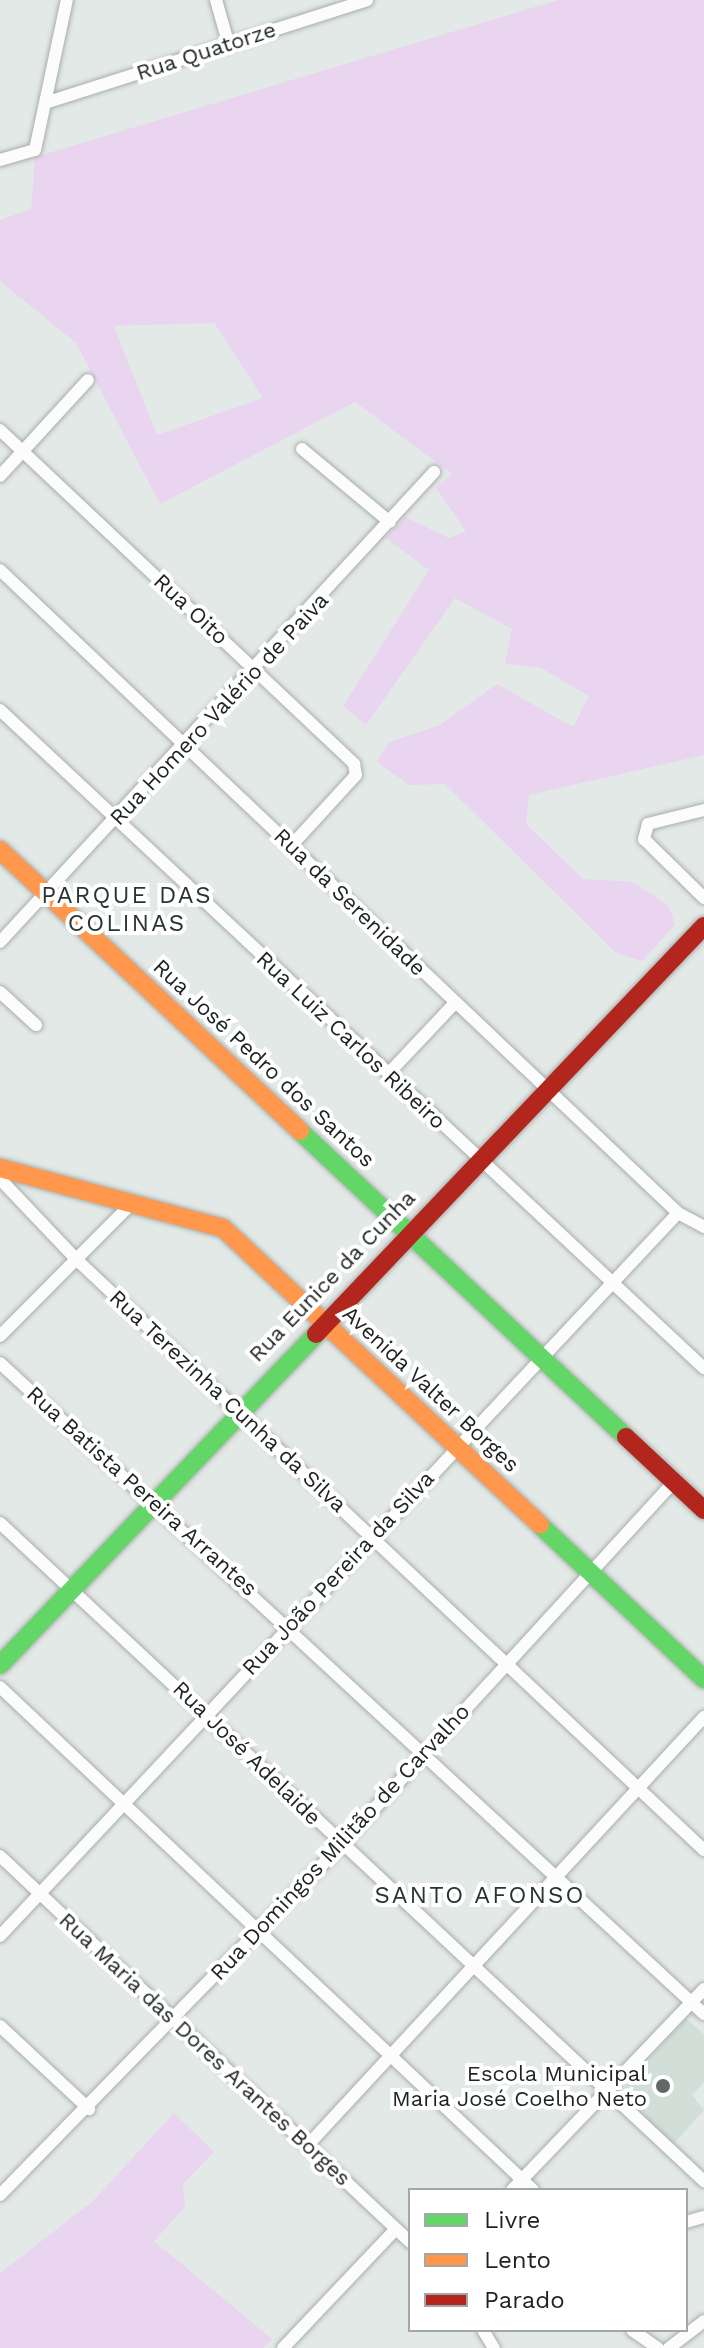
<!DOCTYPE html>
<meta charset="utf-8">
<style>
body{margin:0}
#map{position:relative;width:704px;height:2348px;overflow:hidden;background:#e3e9e6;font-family:"Work Sans",sans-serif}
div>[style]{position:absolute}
.built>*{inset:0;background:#d2dfd8}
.green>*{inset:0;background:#ead5f0}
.roads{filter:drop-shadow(0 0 2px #a9aeab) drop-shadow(0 0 2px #a9aeab)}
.street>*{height:12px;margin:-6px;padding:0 6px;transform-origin:6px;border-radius:6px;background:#fbfcfb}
.fast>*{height:18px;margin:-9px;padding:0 9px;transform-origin:9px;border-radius:9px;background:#63d668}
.slow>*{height:18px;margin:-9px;padding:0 9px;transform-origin:9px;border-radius:9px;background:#ff974d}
.jam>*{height:18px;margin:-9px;padding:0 9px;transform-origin:9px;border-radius:9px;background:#b3261e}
.dots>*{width:22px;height:22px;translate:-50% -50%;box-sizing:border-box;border:4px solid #fff;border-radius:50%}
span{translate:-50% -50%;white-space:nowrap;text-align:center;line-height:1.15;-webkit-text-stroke:8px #fff;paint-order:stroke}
.street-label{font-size:22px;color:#1e2320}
.poi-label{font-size:22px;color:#1e2320}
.right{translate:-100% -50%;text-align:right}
.neighbourhood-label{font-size:24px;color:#2b342f;letter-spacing:2px}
.legend{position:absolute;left:408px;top:2188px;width:280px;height:144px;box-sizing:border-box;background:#fff;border:2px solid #a5a7a6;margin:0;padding:10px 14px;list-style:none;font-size:24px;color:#1e2320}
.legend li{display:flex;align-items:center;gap:16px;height:40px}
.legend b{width:40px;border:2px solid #a5a7a6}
</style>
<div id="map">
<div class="built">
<i style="clip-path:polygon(686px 2019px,704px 2034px,704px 2082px,692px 2095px,704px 2110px,672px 2146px,622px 2090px)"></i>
</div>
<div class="green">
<i style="clip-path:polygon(evenodd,558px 0,704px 0,704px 755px,529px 795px,526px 824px,583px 879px,633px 882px,669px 906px,675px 925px,642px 961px,616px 953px,445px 784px,409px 785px,377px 762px,389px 742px,440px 725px,497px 684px,573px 727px,589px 696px,541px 668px,505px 664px,512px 629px,455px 598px,366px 725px,343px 706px,429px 570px,386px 538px,405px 517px,449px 538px,466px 531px,436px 488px,452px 474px,355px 402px,160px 504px,76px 343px,0 281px,0 220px,31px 209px,35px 157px,558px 0,214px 323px,263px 398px,157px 435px,114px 326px,214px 323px)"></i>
<i style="clip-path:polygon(174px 2113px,214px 2152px,183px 2184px,185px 2207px,154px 2241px,272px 2339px,263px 2348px,0 2348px,0 2273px,92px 2202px)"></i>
</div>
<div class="roads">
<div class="street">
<i style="left:216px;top:0;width:44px;rotate:74.1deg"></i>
<i style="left:45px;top:103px;width:338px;rotate:-17.7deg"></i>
<i style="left:0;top:160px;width:36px;rotate:-16deg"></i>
<i style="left:35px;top:150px;width:153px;rotate:-78deg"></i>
<i style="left:0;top:430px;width:487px;rotate:43.3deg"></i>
<i style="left:354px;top:764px;width:11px;rotate:80deg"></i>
<i style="left:356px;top:775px;width:96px;rotate:132.5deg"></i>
<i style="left:302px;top:449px;width:114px;rotate:39.7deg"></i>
<i style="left:0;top:476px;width:130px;rotate:-47.5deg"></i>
<i style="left:0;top:570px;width:934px;rotate:43.48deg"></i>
<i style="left:678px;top:1213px;width:30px;rotate:28deg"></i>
<i style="left:0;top:710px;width:964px;rotate:43.07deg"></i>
<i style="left:704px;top:810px;width:58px;rotate:166deg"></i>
<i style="left:648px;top:824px;width:16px;rotate:105deg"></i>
<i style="left:644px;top:839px;width:84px;rotate:44.5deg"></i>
<i style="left:0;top:942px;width:640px;rotate:-47.28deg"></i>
<i style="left:0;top:992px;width:49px;rotate:42.5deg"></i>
<i style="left:388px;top:1074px;width:98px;rotate:-46.7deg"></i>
<i style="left:0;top:1179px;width:112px;rotate:46.5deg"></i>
<i style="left:77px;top:1260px;width:861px;rotate:43.26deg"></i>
<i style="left:0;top:1336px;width:183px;rotate:-45.2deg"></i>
<i style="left:0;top:1363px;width:959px;rotate:42.76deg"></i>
<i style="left:0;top:1523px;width:964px;rotate:43.07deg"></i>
<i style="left:0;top:1687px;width:733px;rotate:43.34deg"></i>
<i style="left:0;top:1856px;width:563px;rotate:43.27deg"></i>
<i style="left:0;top:1936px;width:991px;rotate:-46.84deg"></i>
<i style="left:0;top:2026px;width:122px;rotate:43deg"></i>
<i style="left:307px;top:2146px;width:585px;rotate:-47.22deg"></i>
<i style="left:512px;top:2190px;width:278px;rotate:-46.3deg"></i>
<i style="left:0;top:2195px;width:490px;rotate:-45.7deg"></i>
<i style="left:342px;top:1844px;width:491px;rotate:-47.5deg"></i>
<i style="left:686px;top:2222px;width:19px;rotate:-16deg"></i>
<i style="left:483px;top:2330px;width:21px;rotate:59deg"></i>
<i style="left:632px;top:2330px;width:32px;rotate:35deg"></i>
<i style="left:283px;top:2348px;width:164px;rotate:-46.5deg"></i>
<i style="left:669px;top:2348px;width:44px;rotate:-37.6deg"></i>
</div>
<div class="fast">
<i style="left:300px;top:1131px;width:447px;rotate:43.2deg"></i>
<i style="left:540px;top:1525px;width:225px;rotate:43.2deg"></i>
<i style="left:0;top:1665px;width:458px;rotate:-46.3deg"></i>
</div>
<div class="slow">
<i style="left:0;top:850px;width:411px;rotate:43.1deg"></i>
<i style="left:0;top:1168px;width:231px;rotate:15.1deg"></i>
<i style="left:223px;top:1228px;width:434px;rotate:43.1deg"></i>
</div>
<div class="jam">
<i style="left:316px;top:1334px;width:563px;rotate:-46.44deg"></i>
<i style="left:626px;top:1437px;width:107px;rotate:43.1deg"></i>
</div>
</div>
<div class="dots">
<i style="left:663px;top:2086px;background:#636865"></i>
</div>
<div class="street-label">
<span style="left:206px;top:51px;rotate:-18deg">Rua Quatorze</span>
<span style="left:191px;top:609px;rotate:43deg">Rua Oito</span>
<span style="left:219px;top:709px;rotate:-47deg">Rua Homero Valério de Paiva</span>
<span style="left:350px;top:902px;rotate:44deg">Rua da Serenidade</span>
<span style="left:351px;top:1040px;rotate:43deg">Rua Luiz Carlos Ribeiro</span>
<span style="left:264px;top:1063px;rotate:43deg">Rua José Pedro dos Santos</span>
<span style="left:332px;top:1276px;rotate:-46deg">Rua Eunice da Cunha</span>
<span style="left:431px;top:1389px;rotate:43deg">Avenida Valter Borges</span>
<span style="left:228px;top:1401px;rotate:43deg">Rua Terezinha Cunha da Silva</span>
<span style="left:142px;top:1491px;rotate:42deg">Rua Batista Pereira Arrantes</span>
<span style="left:338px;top:1573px;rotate:-47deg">Rua João Pereira da Silva</span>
<span style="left:247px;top:1753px;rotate:44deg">Rua José Adelaide</span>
<span style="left:340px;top:1842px;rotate:-47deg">Rua Domingos Militão de Carvalho</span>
<span style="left:205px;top:2049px;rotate:43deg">Rua Maria das Dores Arantes Borges</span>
</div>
<div class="poi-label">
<span class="right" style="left:647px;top:2086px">Escola Municipal<br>Maria José Coelho Neto</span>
</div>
<div class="neighbourhood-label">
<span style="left:127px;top:910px">PARQUE DAS<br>COLINAS</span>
<span style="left:480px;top:1896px">SANTO AFONSO</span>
</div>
<ul class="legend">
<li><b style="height:10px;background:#63d668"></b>Livre</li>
<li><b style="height:10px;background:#ff974d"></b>Lento</li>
<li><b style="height:10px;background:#b3261e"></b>Parado</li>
</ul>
</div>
